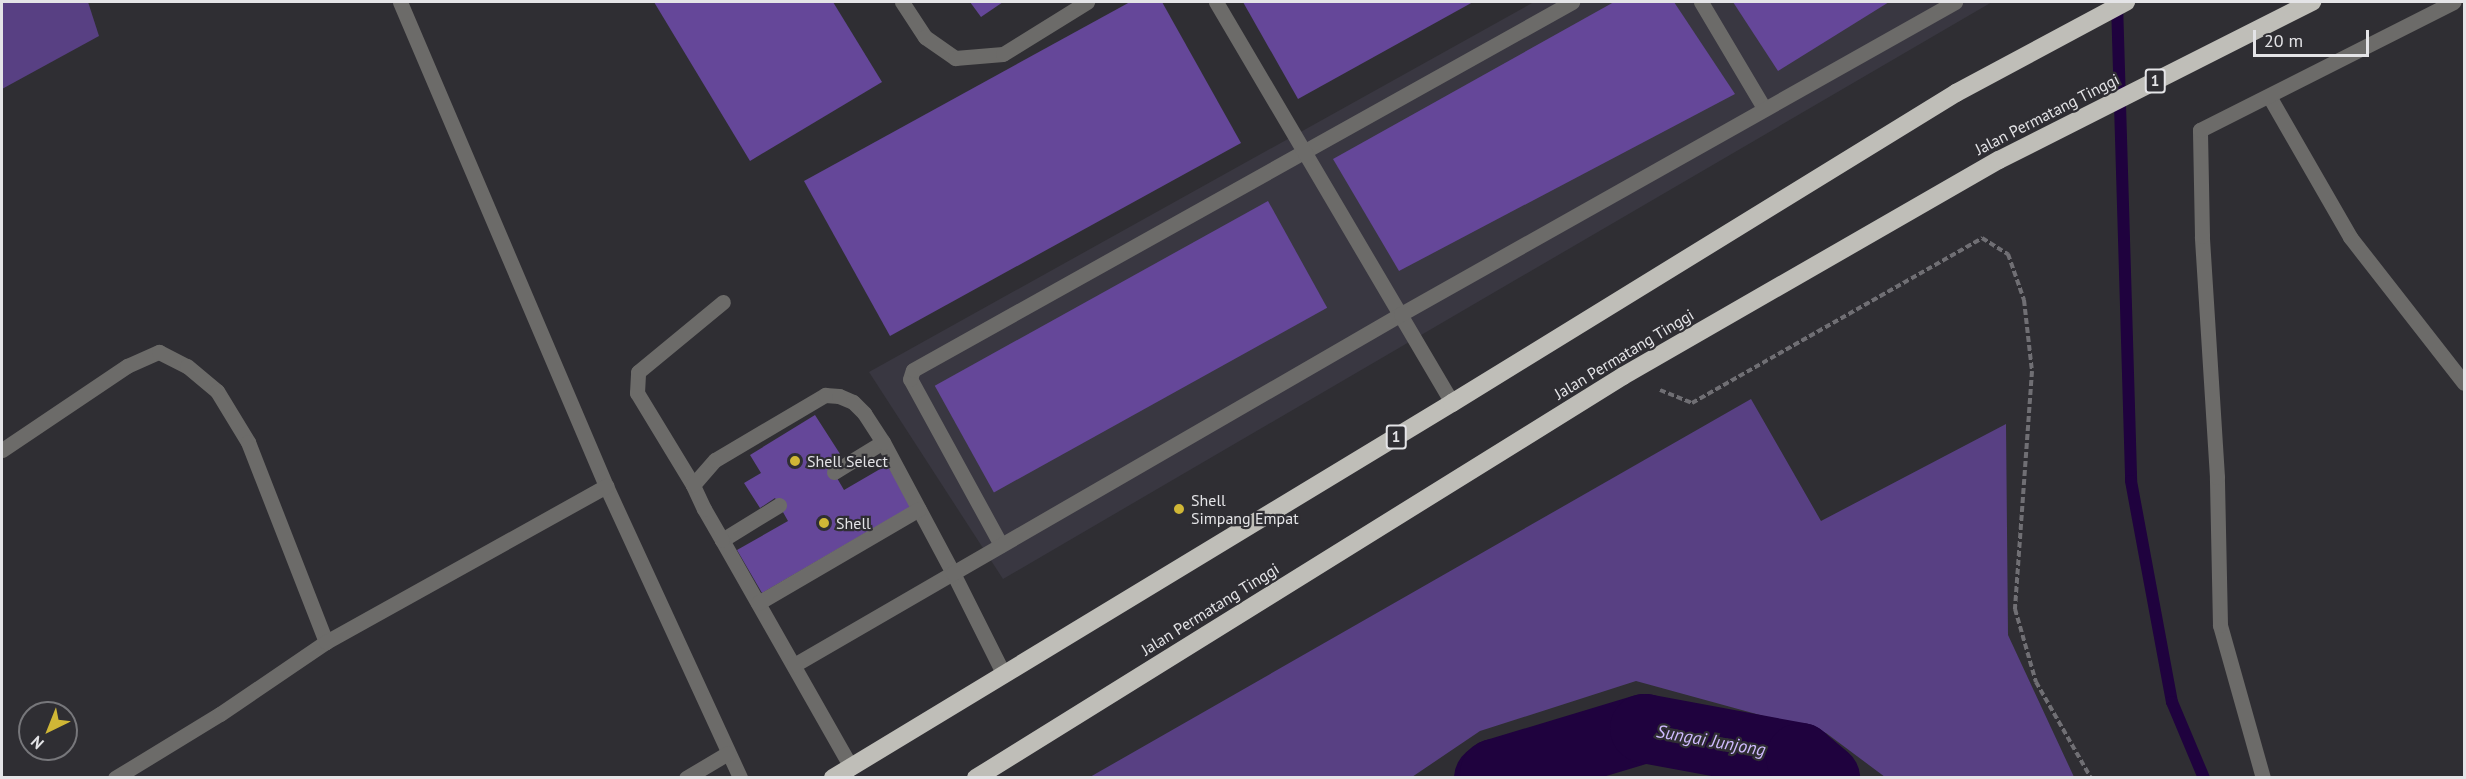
<!DOCTYPE html>
<style>
body{margin:0}
#map{position:relative;width:2466px;height:779px;overflow:hidden;background:#2f2e33;font-family:"PT Sans",sans-serif}
div>[style]{position:absolute}
.built>*{inset:0;background:#393741}
.green>*{inset:0;background:#584083}
.stream>*{height:12px;margin:-6px;padding:0 6px;transform-origin:6px;border-radius:6px;background:#1f023e}
.river>*{height:69px;margin:-34.5px;padding:0 34.5px;transform-origin:34.5px;border-radius:34.5px;background:#1f023e}
.building>*{inset:0;background:#654799;transform-origin:0 0}
.path>*{height:4px;margin-top:-2px;transform-origin:0;background:repeating-linear-gradient(90deg,#706f74 0 6px,transparent 0 9px)}
.lane>*{height:15px;margin:-7.5px;padding:0 7.5px;transform-origin:7.5px;border-radius:7.5px;background:#6c6b69}
.street>*{height:15px;margin:-7.5px;padding:0 7.5px;transform-origin:7.5px;border-radius:7.5px;background:#6c6b69}
.highway>*{height:18px;margin:-9px;padding:0 9px;transform-origin:9px;border-radius:9px;background:#bfbeb8}
.dots>*{width:16px;height:16px;translate:-50% -50%;box-sizing:border-box;border:3px solid #2f2e33;border-radius:50%}
span{translate:-50% -50%;white-space:nowrap;text-align:center;line-height:1.15;-webkit-text-stroke:4.5px #2f2e33;paint-order:stroke}
.shield-label span{padding:2px 4px;background:#2f2e33;border:2px solid;border-radius:4px;-webkit-text-stroke-width:0}
.shield-label{font-size:15px;color:#e4e4e7;font-weight:700}
.street-label{font-size:16px;color:#e4e4e7}
.poi-label{font-size:16px;color:#e4e4e7}
.left{translate:0 -50%;text-align:left}
.water-label{font-size:18px;color:#d0bbff;font-style:italic}
.frame{position:absolute;inset:0;border:3px solid #e4e4e7;pointer-events:none}
.north{position:absolute;left:18px;top:701px;width:60px;height:60px;box-sizing:border-box;background:#2f2e33;border:2px solid #77777b;border-radius:50%;rotate:223deg;font-size:16px;font-weight:700;line-height:24px;text-align:center;color:#e4e4e7}
.north::after{content:'';display:block;margin:auto;width:21px;height:27px;background:#d0b736;clip-path:polygon(50% 0,100% 100%,50% 72%,0 100%)}
.scale{position:absolute;left:2253px;top:30px;width:116px;height:27px;box-sizing:border-box;border:3px solid #e4e4e7;border-top:0;padding-left:8px;font-size:18px;line-height:21px;white-space:nowrap;color:#e4e4e7;-webkit-text-stroke:4px #2f2e33;paint-order:stroke}
</style>
<div id="map">
<div class="built">
<i style="clip-path:polygon(1534px 2px,1992px 2px,1003px 579px,869px 372px)"></i>
</div>
<div class="green">
<i style="clip-path:polygon(2px 2px,88px 2px,99px 36px,2px 89px)"></i>
<i style="clip-path:polygon(1751px 399px,1821px 521px,2006px 424px,2008px 635px,2074px 777px,1885px 777px,1826px 733px,1636px 681px,1480px 731px,1412px 777px,1090px 777px)"></i>
</div>
<div class="stream">
<i style="left:2117px;top:3px;width:478px;rotate:88.3deg"></i>
<i style="left:2131px;top:481px;width:225px;rotate:79.5deg"></i>
<i style="left:2172px;top:702px;width:82px;rotate:67.2deg"></i>
</div>
<div class="river">
<i style="left:1488px;top:778px;width:8px;rotate:-40deg"></i>
<i style="left:1494px;top:773px;width:157px;rotate:-16.7deg"></i>
<i style="left:1644px;top:728px;width:159px;rotate:10.5deg"></i>
<i style="left:1800px;top:757px;width:33px;rotate:40deg"></i>
</div>
<div class="building">
<i style="clip-path:polygon(654px 2px,833px 2px,882px 82px,750px 161px)"></i>
<i style="clip-path:polygon(970px 2px,1003px 2px,981px 17px)"></i>
<i style="clip-path:polygon(1130px 2px,1162px 2px,1241px 143px,890px 336px,804px 181px)"></i>
<i style="clip-path:polygon(1243px 2px,1473px 2px,1298px 99px)"></i>
<i style="clip-path:polygon(1614px 2px,1674px 2px,1735px 94px,1399px 271px,1333px 159px)"></i>
<i style="clip-path:polygon(1733px 2px,1889px 2px,1778px 71px)"></i>
<i style="left:1268px;top:201px;width:122px;height:381px;rotate:61deg"></i>
<i style="clip-path:polygon(815px 415px,842px 457px,830px 466px,844px 490px,887px 465px,912px 506px,762px 593px,737px 550px,788px 521px,775px 498px,760px 508px,744px 483px,761px 473px,750px 455px)"></i>
</div>
<div class="path">
<i style="left:1660px;top:390px;width:35px;rotate:22deg"></i>
<i style="left:1692px;top:403px;width:334px;rotate:-29.6deg"></i>
<i style="left:1982px;top:238px;width:31px;rotate:32deg"></i>
<i style="left:2008px;top:254px;width:49px;rotate:70.8deg"></i>
<i style="left:2024px;top:300px;width:71px;rotate:83.6deg"></i>
<i style="left:2032px;top:371px;width:239px;rotate:94.1deg"></i>
<i style="left:2015px;top:609px;width:76px;rotate:74deg"></i>
<i style="left:2036px;top:682px;width:111px;rotate:60.2deg"></i>
</div>
<div class="lane">
<i style="left:1701px;top:2px;width:123px;rotate:59.3deg"></i>
<i style="left:834px;top:472px;width:57px;rotate:-31.5deg"></i>
<i style="left:883px;top:442px;width:149px;rotate:61.9deg"></i>
<i style="left:953px;top:573px;width:114px;rotate:63.4deg"></i>
<i style="left:693px;top:485px;width:108px;rotate:-121.3deg"></i>
<i style="left:637px;top:393px;width:21px;rotate:-87deg"></i>
<i style="left:638px;top:372px;width:110px;rotate:-39.5deg"></i>
<i style="left:779px;top:505px;width:67px;rotate:148.4deg"></i>
<i style="left:722px;top:540px;width:261px;rotate:60.4deg"></i>
<i style="left:722px;top:540px;width:36px;rotate:-120deg"></i>
<i style="left:704px;top:509px;width:26px;rotate:-115deg"></i>
<i style="left:693px;top:485px;width:33px;rotate:-49deg"></i>
<i style="left:715px;top:460px;width:128px;rotate:-30.6deg"></i>
<i style="left:825px;top:395px;width:14px;rotate:4deg"></i>
<i style="left:839px;top:396px;width:15px;rotate:23deg"></i>
<i style="left:853px;top:402px;width:16px;rotate:45deg"></i>
<i style="left:864px;top:413px;width:35px;rotate:57deg"></i>
<i style="left:1001px;top:545px;width:189px;rotate:-118.7deg"></i>
<i style="left:910px;top:379px;width:9px;rotate:-72deg"></i>
<i style="left:913px;top:370px;width:755px;rotate:-29.18deg"></i>
<i style="left:758px;top:603px;width:186px;rotate:-30.3deg"></i>
<i style="left:794px;top:665px;width:184px;rotate:-30.1deg"></i>
</div>
<div class="street">
<i style="left:400px;top:2px;width:526px;rotate:66.94deg"></i>
<i style="left:606px;top:486px;width:321px;rotate:65.3deg"></i>
<i style="left:902px;top:2px;width:42px;rotate:56.7deg"></i>
<i style="left:925px;top:37px;width:37px;rotate:35deg"></i>
<i style="left:955px;top:58px;width:48px;rotate:-4.8deg"></i>
<i style="left:1003px;top:54px;width:99px;rotate:-31.8deg"></i>
<i style="left:1216px;top:2px;width:465px;rotate:59.5deg"></i>
<i style="left:2269px;top:96px;width:163px;rotate:60.1deg"></i>
<i style="left:2350px;top:237px;width:185px;rotate:52deg"></i>
<i style="left:2px;top:450px;width:151px;rotate:-33.9deg"></i>
<i style="left:127px;top:366px;width:35px;rotate:-24deg"></i>
<i style="left:159px;top:352px;width:31px;rotate:27deg"></i>
<i style="left:187px;top:366px;width:39px;rotate:40deg"></i>
<i style="left:217px;top:391px;width:60px;rotate:58.7deg"></i>
<i style="left:248px;top:442px;width:215px;rotate:68.7deg"></i>
<i style="left:953px;top:573px;width:517px;rotate:-30.03deg"></i>
<i style="left:1401px;top:314px;width:636px;rotate:-29.39deg"></i>
<i style="left:115px;top:778px;width:123px;rotate:-31.4deg"></i>
<i style="left:220px;top:714px;width:128px;rotate:-34.2deg"></i>
<i style="left:326px;top:642px;width:321px;rotate:-29.1deg"></i>
<i style="left:686px;top:778px;width:49px;rotate:-30.8deg"></i>
<i style="left:2263px;top:778px;width:159px;rotate:-105.7deg"></i>
<i style="left:2220px;top:625px;width:148px;rotate:-91.2deg"></i>
<i style="left:2217px;top:477px;width:241px;rotate:-93.6deg"></i>
<i style="left:2202px;top:236px;width:106px;rotate:-91.1deg"></i>
<i style="left:2200px;top:130px;width:284px;rotate:-26.8deg"></i>
</div>
<div class="highway">
<i style="left:833px;top:778px;width:724px;rotate:-31.21deg"></i>
<i style="left:1452px;top:403px;width:592px;rotate:-31.59deg"></i>
<i style="left:1956px;top:93px;width:193px;rotate:-28.2deg"></i>
<i style="left:976px;top:778px;width:762px;rotate:-31.85deg"></i>
<i style="left:1623px;top:376px;width:434px;rotate:-29.9deg"></i>
<i style="left:1999px;top:160px;width:351px;rotate:-26.8deg"></i>
</div>
<div class="dots">
<i style="left:795px;top:461px;background:#d0b736"></i>
<i style="left:1179px;top:509px;background:#d0b736"></i>
<i style="left:824px;top:523px;background:#d0b736"></i>
</div>
<div class="shield-label">
<span style="left:2155px;top:81px">1</span>
<span style="left:1396px;top:437px">1</span>
</div>
<div class="street-label">
<span style="left:2047px;top:114px;rotate:-27deg">Jalan Permatang Tinggi</span>
<span style="left:1624px;top:354px;rotate:-31deg">Jalan Permatang Tinggi</span>
<span style="left:1210px;top:609px;rotate:-32deg">Jalan Permatang Tinggi</span>
</div>
<div class="poi-label">
<span class="left" style="left:807px;top:461px">Shell Select</span>
<span class="left" style="left:1191px;top:509px">Shell<br>Simpang Empat</span>
<span class="left" style="left:836px;top:523px">Shell</span>
</div>
<div class="water-label">
<span style="left:1711px;top:741px;rotate:10deg">Sungai Junjong</span>
</div>
<div class="frame"></div>
<div class="north">N</div>
<div class="scale">20 m</div>
</div>
